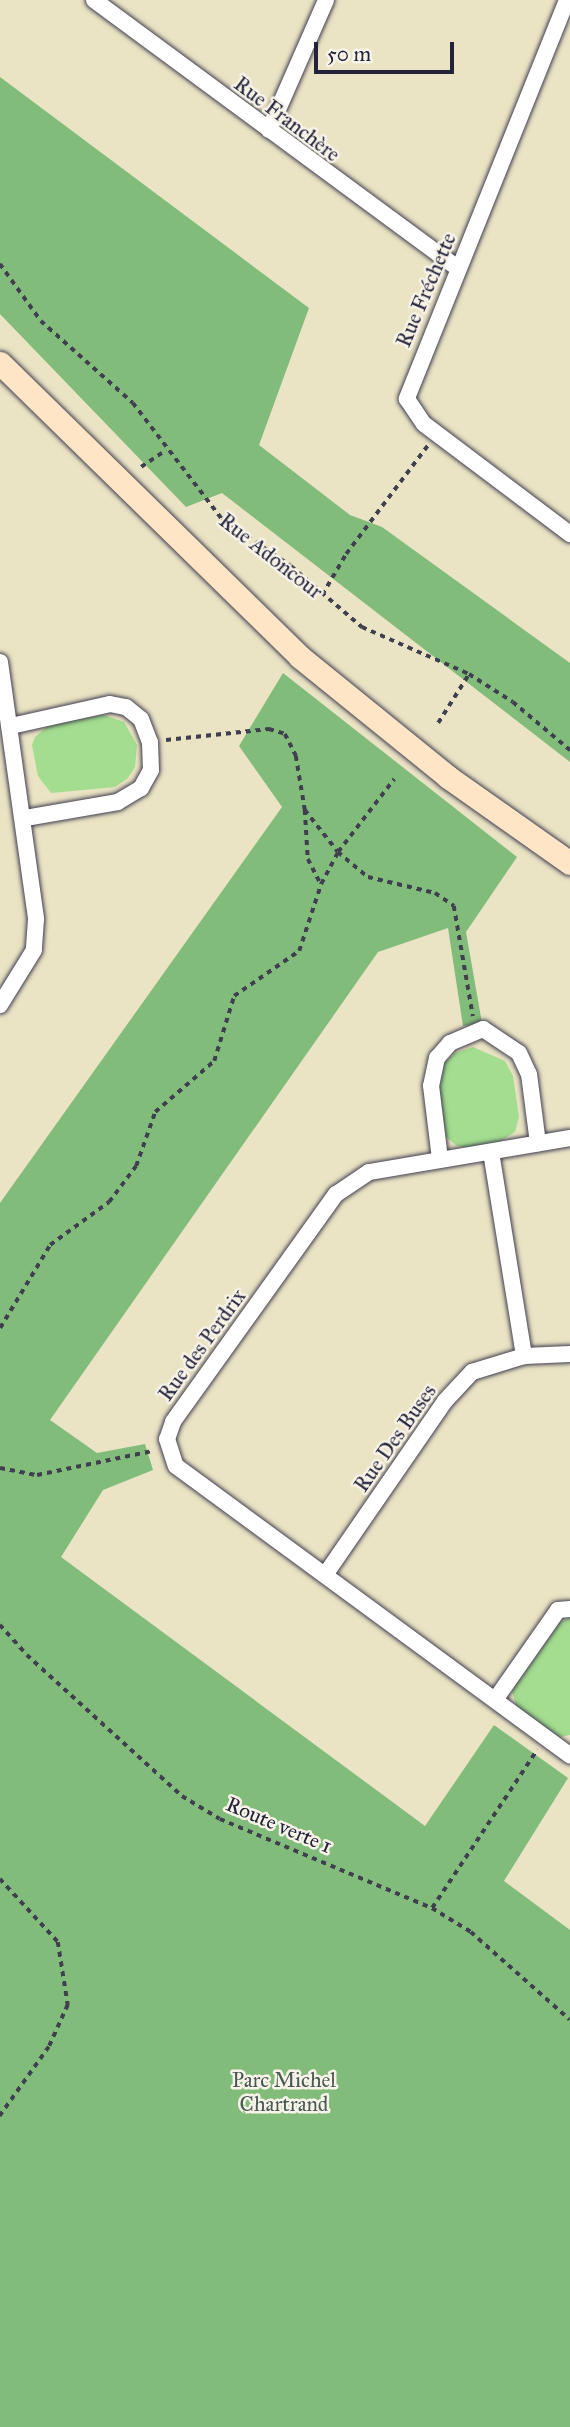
<!DOCTYPE html>
<meta charset="utf-8">
<style>
body{margin:0}
#map{position:relative;width:570px;height:2427px;overflow:hidden;background:#eae3c4;font-family:"IM FELL Great Primer",serif}
div>[style]{position:absolute}
.green>*{inset:0;background:#a3dd8f}
.forest>*{inset:0;background:#82bc7a}
.path>*{height:3.5px;margin-top:-1.75px;transform-origin:0;background:repeating-linear-gradient(90deg,#403f50 0 5px,transparent 0 10px)}
.roads{filter:drop-shadow(0 0 2px #403f50) drop-shadow(0 0 2px #403f50)}
.street>*{height:16px;margin:-8px;padding:0 8px;transform-origin:8px;border-radius:8px;background:#fff}
.secondary>*{height:23px;margin:-11.5px;padding:0 11.5px;transform-origin:11.5px;border-radius:11.5px;background:#fde5c5}
span{translate:-50% -50%;white-space:nowrap;text-align:center;line-height:1.15;-webkit-text-stroke:5px #f7f3e8;paint-order:stroke}
.street-label{font-size:21px;color:#22223b}
.park-label{font-size:21px;color:#495a54}
.scale{position:absolute;left:314px;top:42px;width:140px;height:32px;box-sizing:border-box;border:4px solid #22223b;border-top:0;padding-left:9px;font-size:21px;line-height:24px;white-space:nowrap;color:#22223b;-webkit-text-stroke:5px #f7f3e8;paint-order:stroke}
</style>
<div id="map">
<div class="green">
<i style="clip-path:polygon(104px 715px,124px 722px,137px 745px,135px 767px,128px 778px,115px 787px,51px 793px,38px 776px,32px 745px,35px 737px,50px 724px)"></i>
<i style="clip-path:polygon(473px 1047px,505px 1061px,513px 1076px,519px 1117px,515px 1132px,501px 1141px,470px 1148px,457px 1146px,445px 1136px,435px 1086px,440px 1067px,455px 1053px)"></i>
<i style="clip-path:polygon(570px 1618px,570px 1735px,560px 1737px,518px 1712px,512px 1691px,560px 1622px)"></i>
</div>
<div class="forest">
<i style="clip-path:polygon(0 77px,309px 308px,259px 445px,350px 515px,382px 527px,570px 663px,570px 762px,222px 493px,186px 507px,0 314px)"></i>
<i style="clip-path:polygon(283px 673px,517px 857px,466px 932px,482px 1023px,463px 1026px,448px 928px,378px 952px,50px 1420px,97px 1453px,145px 1444px,153px 1470px,103px 1490px,61px 1557px,425px 1826px,494px 1725px,568px 1778px,504px 1881px,570px 1930px,570px 2427px,0 2427px,0 1203px,282px 807px,239px 746px)"></i>
</div>
<div class="path">
<i style="left:0;top:264px;width:70px;rotate:54.3deg"></i>
<i style="left:41px;top:321px;width:123px;rotate:41.7deg"></i>
<i style="left:133px;top:403px;width:146px;rotate:52.5deg"></i>
<i style="left:222px;top:519px;width:83px;rotate:34.3deg"></i>
<i style="left:291px;top:566px;width:94px;rotate:40.7deg"></i>
<i style="left:362px;top:627px;width:117px;rotate:23.7deg"></i>
<i style="left:469px;top:674px;width:52px;rotate:32.5deg"></i>
<i style="left:513px;top:702px;width:75px;rotate:40.1deg"></i>
<i style="left:141px;top:467px;width:30px;rotate:-34deg"></i>
<i style="left:322px;top:595px;width:48px;rotate:-59.7deg"></i>
<i style="left:346px;top:554px;width:136px;rotate:-53deg"></i>
<i style="left:438px;top:723px;width:58px;rotate:-57.7deg"></i>
<i style="left:166px;top:740px;width:104px;rotate:-6.1deg"></i>
<i style="left:269px;top:729px;width:17px;rotate:17deg"></i>
<i style="left:285px;top:734px;width:25px;rotate:63deg"></i>
<i style="left:296px;top:756px;width:55px;rotate:80.5deg"></i>
<i style="left:305px;top:810px;width:53px;rotate:51.8deg"></i>
<i style="left:338px;top:852px;width:39px;rotate:40deg"></i>
<i style="left:368px;top:877px;width:69px;rotate:13.4deg"></i>
<i style="left:435px;top:893px;width:23px;rotate:34deg"></i>
<i style="left:454px;top:906px;width:112px;rotate:80.2deg"></i>
<i style="left:305px;top:810px;width:49px;rotate:86.5deg"></i>
<i style="left:308px;top:859px;width:28px;rotate:63deg"></i>
<i style="left:0;top:1328px;width:97px;rotate:-58.9deg"></i>
<i style="left:50px;top:1245px;width:73px;rotate:-36.1deg"></i>
<i style="left:109px;top:1202px;width:45px;rotate:-53.1deg"></i>
<i style="left:136px;top:1166px;width:57px;rotate:-70.6deg"></i>
<i style="left:155px;top:1112px;width:78px;rotate:-40.8deg"></i>
<i style="left:214px;top:1061px;width:68px;rotate:-72.9deg"></i>
<i style="left:234px;top:996px;width:79px;rotate:-34.7deg"></i>
<i style="left:299px;top:951px;width:71px;rotate:-71.8deg"></i>
<i style="left:321px;top:884px;width:36px;rotate:-62deg"></i>
<i style="left:338px;top:852px;width:92px;rotate:-52.5deg"></i>
<i style="left:0;top:1468px;width:38px;rotate:11deg"></i>
<i style="left:37px;top:1475px;width:118px;rotate:-11.7deg"></i>
<i style="left:0;top:1625px;width:40px;rotate:48deg"></i>
<i style="left:27px;top:1655px;width:210px;rotate:42.3deg"></i>
<i style="left:182px;top:1796px;width:44px;rotate:31.2deg"></i>
<i style="left:220px;top:1819px;width:230px;rotate:22.8deg"></i>
<i style="left:432px;top:1908px;width:46px;rotate:31.6deg"></i>
<i style="left:471px;top:1932px;width:132px;rotate:41.6deg"></i>
<i style="left:0;top:1879px;width:86px;rotate:47.4deg"></i>
<i style="left:58px;top:1942px;width:64px;rotate:81deg"></i>
<i style="left:68px;top:2005px;width:46px;rotate:114.3deg"></i>
<i style="left:49px;top:2047px;width:85px;rotate:125.4deg"></i>
<i style="left:432px;top:1908px;width:190px;rotate:-56.4deg"></i>
</div>
<div class="roads">
<div class="street">
<i style="left:94px;top:0;width:452px;rotate:36.4deg"></i>
<i style="left:567px;top:0;width:430px;rotate:111.9deg"></i>
<i style="left:407px;top:399px;width:30px;rotate:56deg"></i>
<i style="left:424px;top:424px;width:183px;rotate:37deg"></i>
<i style="left:269px;top:130px;width:142px;rotate:-66.3deg"></i>
<i style="left:0;top:662px;width:260px;rotate:82deg"></i>
<i style="left:36px;top:919px;width:31px;rotate:94deg"></i>
<i style="left:34px;top:950px;width:65px;rotate:121.7deg"></i>
<i style="left:11px;top:726px;width:101px;rotate:-12.5deg"></i>
<i style="left:110px;top:704px;width:16px;rotate:11deg"></i>
<i style="left:126px;top:707px;width:19px;rotate:39deg"></i>
<i style="left:141px;top:719px;width:25px;rotate:69deg"></i>
<i style="left:150px;top:742px;width:28px;rotate:88deg"></i>
<i style="left:151px;top:770px;width:21px;rotate:119deg"></i>
<i style="left:141px;top:788px;width:27px;rotate:149deg"></i>
<i style="left:118px;top:802px;width:94px;rotate:170.2deg"></i>
<i style="left:570px;top:1138px;width:204px;rotate:170.4deg"></i>
<i style="left:369px;top:1172px;width:40px;rotate:146deg"></i>
<i style="left:336px;top:1194px;width:280px;rotate:125.6deg"></i>
<i style="left:173px;top:1422px;width:18px;rotate:109deg"></i>
<i style="left:167px;top:1439px;width:28px;rotate:72deg"></i>
<i style="left:176px;top:1466px;width:489px;rotate:36.3deg"></i>
<i style="left:491px;top:1152px;width:207px;rotate:80.8deg"></i>
<i style="left:440px;top:1159px;width:74px;rotate:-97deg"></i>
<i style="left:431px;top:1086px;width:29px;rotate:-78deg"></i>
<i style="left:437px;top:1058px;width:20px;rotate:-49deg"></i>
<i style="left:450px;top:1043px;width:36px;rotate:-23deg"></i>
<i style="left:483px;top:1029px;width:43px;rotate:33.7deg"></i>
<i style="left:519px;top:1053px;width:23px;rotate:65deg"></i>
<i style="left:529px;top:1074px;width:70px;rotate:82.6deg"></i>
<i style="left:325px;top:1575px;width:211px;rotate:-55.4deg"></i>
<i style="left:445px;top:1401px;width:40px;rotate:-47deg"></i>
<i style="left:472px;top:1372px;width:54px;rotate:-17.1deg"></i>
<i style="left:524px;top:1356px;width:46px;rotate:-2.5deg"></i>
<i style="left:495px;top:1700px;width:110px;rotate:-55deg"></i>
<i style="left:558px;top:1610px;width:12px;rotate:-5deg"></i>
</div>
<div class="secondary">
<i style="left:0;top:363px;width:420px;rotate:44.4deg"></i>
<i style="left:300px;top:657px;width:191px;rotate:39deg"></i>
<i style="left:448px;top:777px;width:149px;rotate:35.2deg"></i>
</div>
</div>
<div class="street-label">
<span style="left:287px;top:119px;rotate:37deg">Rue Franchère</span>
<span style="left:426px;top:290px;rotate:-67deg">Rue Fréchette</span>
<span style="left:271px;top:556px;rotate:38deg">Rue Adoncour</span>
<span style="left:202px;top:1345px;rotate:-54deg">Rue des Perdrix</span>
<span style="left:395px;top:1438px;rotate:-55deg">Rue Des Buses</span>
<span style="left:279px;top:1825px;rotate:23deg">Route verte 1</span>
</div>
<div class="park-label">
<span style="left:284px;top:2092px">Parc Michel<br>Chartrand</span>
</div>
<div class="scale">50 m</div>
</div>
